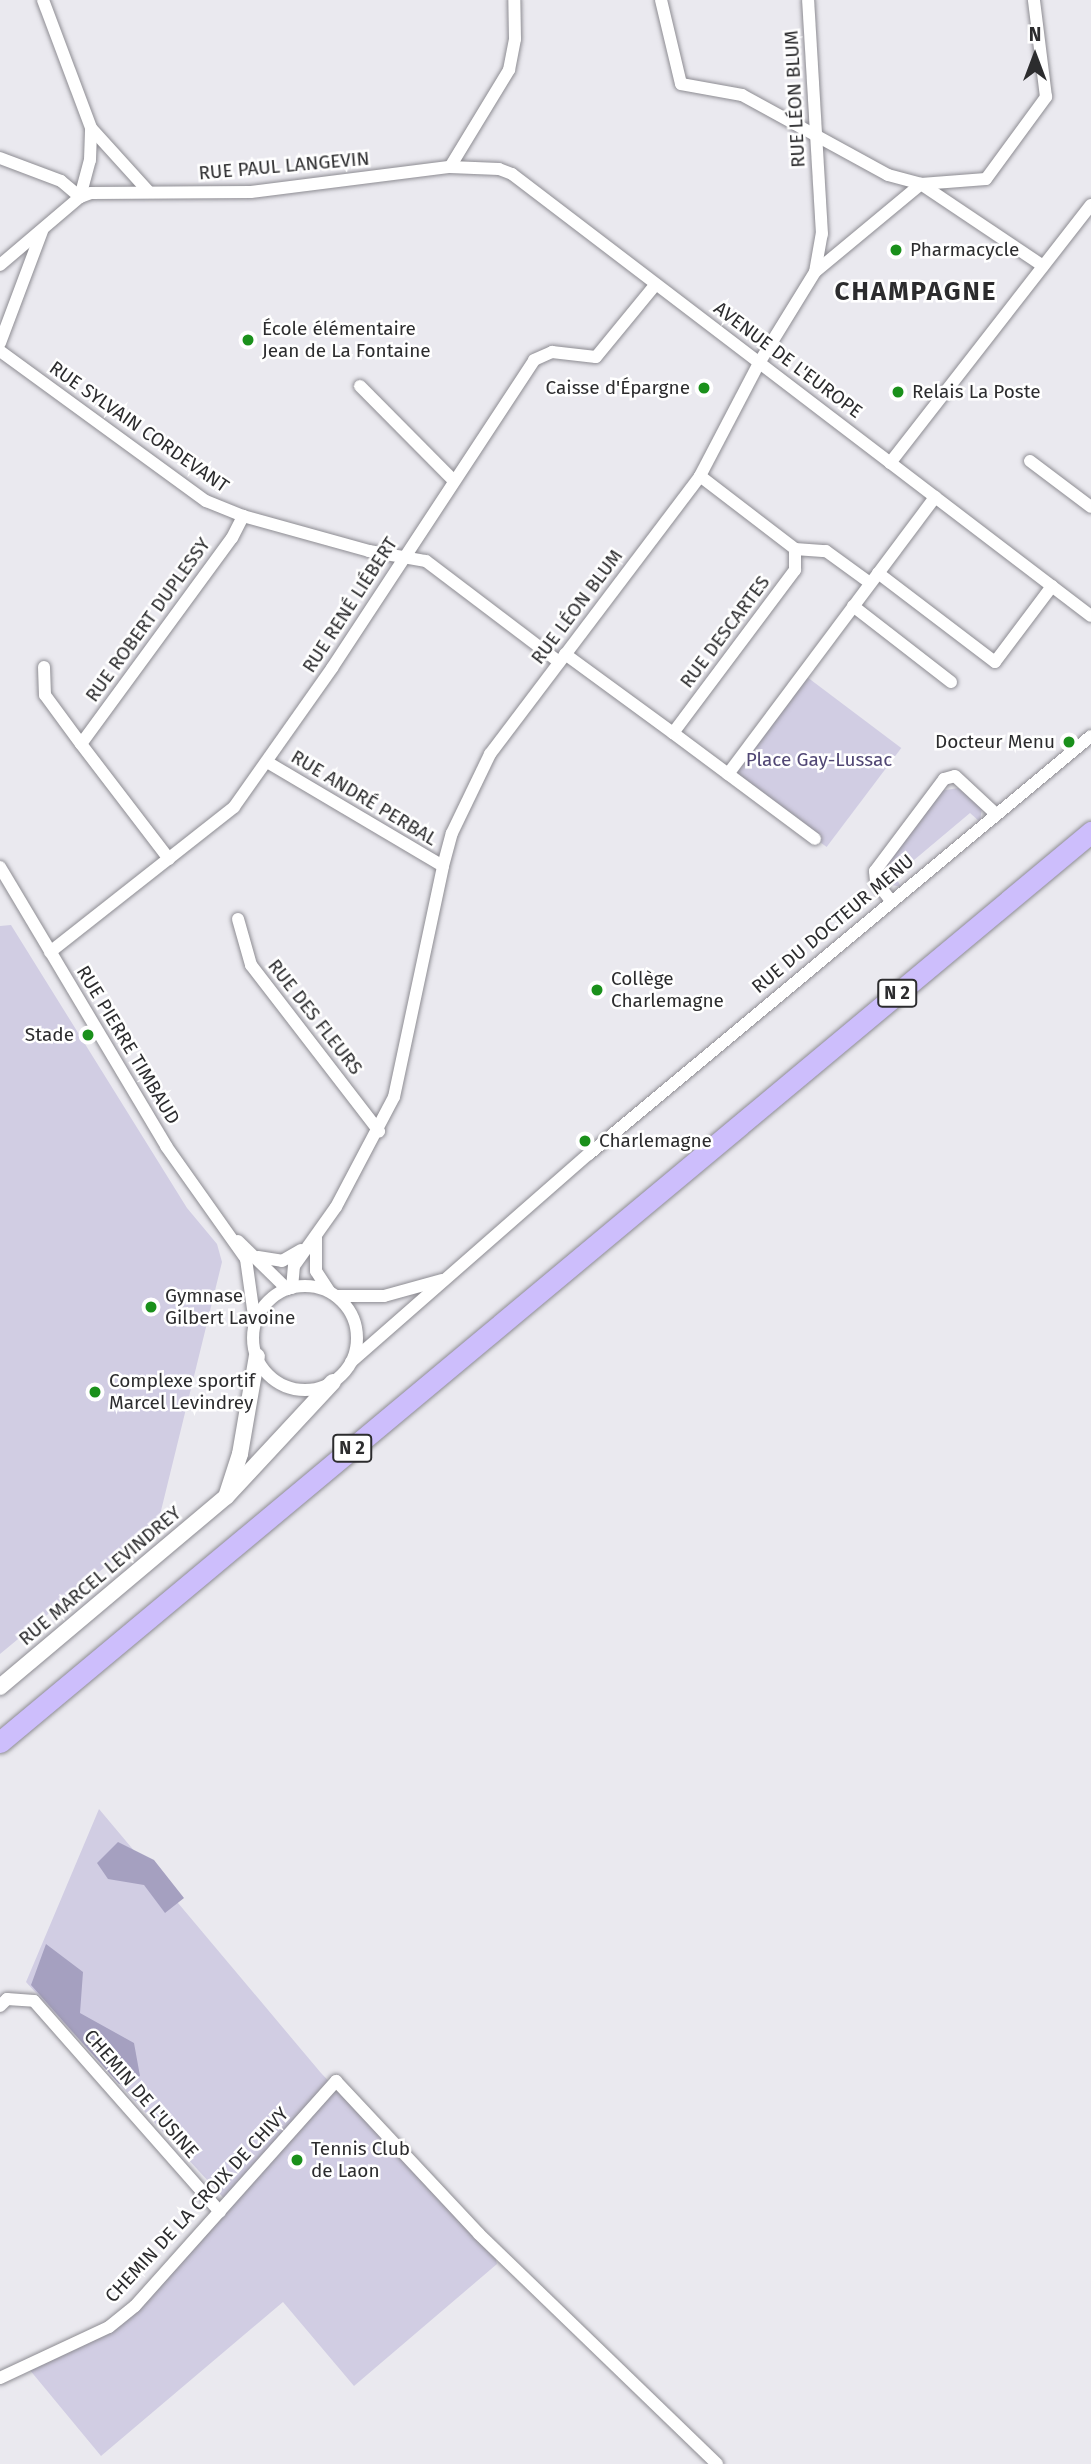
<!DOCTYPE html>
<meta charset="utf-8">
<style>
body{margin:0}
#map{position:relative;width:1091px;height:2464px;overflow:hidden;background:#eae9ef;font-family:"Fira Sans",sans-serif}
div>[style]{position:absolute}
.green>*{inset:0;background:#d1cde3;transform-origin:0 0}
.forest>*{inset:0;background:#a5a0c0}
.roads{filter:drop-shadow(0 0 2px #8d8c92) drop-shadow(0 0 2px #8d8c92)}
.minor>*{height:12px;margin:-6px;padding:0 6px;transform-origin:6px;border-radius:6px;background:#fff}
.minor>.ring{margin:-6px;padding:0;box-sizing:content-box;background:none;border:12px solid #fff;border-radius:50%}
.tertiary>*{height:16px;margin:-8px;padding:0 8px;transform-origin:8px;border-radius:8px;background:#fff}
.primary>*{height:21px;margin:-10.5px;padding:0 10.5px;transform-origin:10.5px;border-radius:10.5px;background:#cdbefc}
.dots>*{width:19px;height:19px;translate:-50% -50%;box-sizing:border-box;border:4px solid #fff;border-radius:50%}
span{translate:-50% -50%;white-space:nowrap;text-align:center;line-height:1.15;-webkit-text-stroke:5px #fff;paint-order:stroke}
.shield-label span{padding:2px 5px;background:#fff;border:2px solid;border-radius:5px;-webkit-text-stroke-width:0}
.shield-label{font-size:18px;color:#2c2c2e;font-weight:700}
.street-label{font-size:19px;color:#2c2c2e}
.poi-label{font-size:19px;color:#2c2c2e}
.left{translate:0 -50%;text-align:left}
.right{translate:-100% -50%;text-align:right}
.park-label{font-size:19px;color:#504674}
.district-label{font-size:26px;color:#2c2c2e;font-weight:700;letter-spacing:2px}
.north{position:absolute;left:1000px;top:21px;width:70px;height:70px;-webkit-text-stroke:5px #fff;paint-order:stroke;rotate:0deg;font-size:19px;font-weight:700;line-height:28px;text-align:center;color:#2c2c2e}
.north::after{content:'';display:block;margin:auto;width:24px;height:32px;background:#2c2c2e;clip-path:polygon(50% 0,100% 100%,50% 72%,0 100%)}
</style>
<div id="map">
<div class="green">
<i style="left:807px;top:677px;width:118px;height:124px;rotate:37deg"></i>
<i style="clip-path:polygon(958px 788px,982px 807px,980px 822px,970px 813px,895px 876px,901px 887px,883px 883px,881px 869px,940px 791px)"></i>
<i style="clip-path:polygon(11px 925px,187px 1208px,217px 1244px,222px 1262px,158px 1523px,0 1654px,0 926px)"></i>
<i style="clip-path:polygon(99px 1809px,321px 2073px,495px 2256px,497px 2264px,354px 2386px,283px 2302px,101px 2456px,29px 2369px,122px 2325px,230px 2205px,26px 1982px)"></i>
</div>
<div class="forest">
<i style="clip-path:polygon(118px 1842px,154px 1860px,184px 1898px,165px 1913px,144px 1885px,108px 1879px,97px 1863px)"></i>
<i style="clip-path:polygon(46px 1944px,83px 1972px,80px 2013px,134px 2043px,140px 2076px,119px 2084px,31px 1985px)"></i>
</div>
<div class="roads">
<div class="minor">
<i style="left:43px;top:0;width:137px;rotate:69.4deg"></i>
<i style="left:91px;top:128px;width:86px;rotate:47.8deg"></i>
<i style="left:661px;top:0;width:86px;rotate:76.6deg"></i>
<i style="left:681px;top:84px;width:62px;rotate:10.2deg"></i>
<i style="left:742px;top:95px;width:166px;rotate:28.7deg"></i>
<i style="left:888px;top:175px;width:34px;rotate:15deg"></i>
<i style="left:921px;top:184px;width:147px;rotate:33.9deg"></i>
<i style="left:0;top:158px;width:65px;rotate:20.7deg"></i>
<i style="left:61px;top:181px;width:25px;rotate:40deg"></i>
<i style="left:450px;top:167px;width:114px;rotate:-58.7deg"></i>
<i style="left:509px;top:70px;width:32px;rotate:-79deg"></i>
<i style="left:515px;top:39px;width:39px;rotate:-91deg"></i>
<i style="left:80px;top:197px;width:38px;rotate:-75deg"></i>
<i style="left:90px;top:160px;width:31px;rotate:-88deg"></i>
<i style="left:0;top:265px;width:105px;rotate:-40.4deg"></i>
<i style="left:80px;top:197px;width:12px;rotate:-20deg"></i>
<i style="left:91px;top:193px;width:160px;rotate:-0.4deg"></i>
<i style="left:251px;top:192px;width:201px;rotate:-7.2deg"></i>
<i style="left:450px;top:167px;width:49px;rotate:2.3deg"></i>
<i style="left:499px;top:169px;width:14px;rotate:21deg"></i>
<i style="left:512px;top:174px;width:728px;rotate:37.36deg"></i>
<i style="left:815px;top:272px;width:138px;rotate:-39.7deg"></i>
<i style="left:921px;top:184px;width:65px;rotate:-4.4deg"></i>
<i style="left:986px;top:179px;width:102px;rotate:-53.8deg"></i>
<i style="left:1046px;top:97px;width:98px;rotate:-97.1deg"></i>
<i style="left:0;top:343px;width:120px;rotate:-69.4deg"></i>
<i style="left:0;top:351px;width:255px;rotate:36.1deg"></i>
<i style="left:206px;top:501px;width:40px;rotate:22deg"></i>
<i style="left:243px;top:516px;width:131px;rotate:15.5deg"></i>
<i style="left:369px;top:551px;width:58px;rotate:10deg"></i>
<i style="left:426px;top:561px;width:167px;rotate:37.2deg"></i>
<i style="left:360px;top:386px;width:132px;rotate:45.3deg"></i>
<i style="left:1030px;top:461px;width:76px;rotate:37deg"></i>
<i style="left:890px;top:463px;width:327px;rotate:-52.1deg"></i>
<i style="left:700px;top:476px;width:120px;rotate:37.5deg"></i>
<i style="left:795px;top:549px;width:31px;rotate:4deg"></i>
<i style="left:826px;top:551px;width:54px;rotate:36deg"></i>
<i style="left:878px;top:573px;width:147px;rotate:37.3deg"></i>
<i style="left:995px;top:662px;width:95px;rotate:-53.1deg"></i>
<i style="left:853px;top:606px;width:124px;rotate:37.8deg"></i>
<i style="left:565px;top:654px;width:134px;rotate:36.2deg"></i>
<i style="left:673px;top:733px;width:204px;rotate:-53.2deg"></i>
<i style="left:795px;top:570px;width:21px;rotate:-90deg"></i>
<i style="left:44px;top:667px;width:28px;rotate:88deg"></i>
<i style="left:45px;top:695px;width:61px;rotate:53.7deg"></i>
<i style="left:673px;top:733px;width:177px;rotate:36.7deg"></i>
<i style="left:267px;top:762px;width:204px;rotate:30.6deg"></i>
<i style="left:728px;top:774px;width:346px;rotate:-53.2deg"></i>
<i style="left:169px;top:859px;width:145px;rotate:-127.4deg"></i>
<i style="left:81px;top:744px;width:255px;rotate:-53.8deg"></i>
<i style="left:232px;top:538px;width:25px;rotate:-63deg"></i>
<i style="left:0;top:867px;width:325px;rotate:59.2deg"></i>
<i style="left:166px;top:1146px;width:138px;rotate:54.7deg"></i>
<i style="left:246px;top:1259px;width:65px;rotate:82deg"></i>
<i style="left:891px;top:901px;width:25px;rotate:-127deg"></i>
<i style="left:876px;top:881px;width:10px;rotate:-96deg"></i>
<i style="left:875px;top:871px;width:115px;rotate:-53.1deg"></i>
<i style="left:944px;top:779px;width:11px;rotate:-15deg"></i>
<i style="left:955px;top:776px;width:56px;rotate:42.8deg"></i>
<i style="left:238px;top:919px;width:48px;rotate:74.2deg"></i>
<i style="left:251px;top:965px;width:210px;rotate:52.4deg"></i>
<i style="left:50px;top:952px;width:234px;rotate:-38.2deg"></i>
<i style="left:234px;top:807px;width:170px;rotate:-54.8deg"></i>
<i style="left:332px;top:668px;width:368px;rotate:-56.7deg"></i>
<i style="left:534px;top:360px;width:20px;rotate:-24deg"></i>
<i style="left:552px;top:352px;width:44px;rotate:6.5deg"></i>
<i style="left:596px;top:357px;width:94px;rotate:-50.6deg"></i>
<i style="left:316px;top:1237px;width:34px;rotate:90deg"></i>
<i style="left:316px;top:1271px;width:24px;rotate:57deg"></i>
<i style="left:238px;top:1241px;width:69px;rotate:44.4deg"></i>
<i style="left:258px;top:1257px;width:24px;rotate:9deg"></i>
<i style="left:282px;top:1261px;width:22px;rotate:-30deg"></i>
<i class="ring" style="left:253px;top:1286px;width:92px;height:92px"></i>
<i style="left:292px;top:1288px;width:22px;rotate:-85deg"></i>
<i style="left:294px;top:1266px;width:72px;rotate:-54.6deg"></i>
<i style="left:336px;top:1207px;width:124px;rotate:-62.2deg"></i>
<i style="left:394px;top:1097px;width:236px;rotate:-78deg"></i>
<i style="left:443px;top:866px;width:34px;rotate:-75deg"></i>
<i style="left:452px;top:833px;width:88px;rotate:-64.3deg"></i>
<i style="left:490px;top:754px;width:348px;rotate:-52.9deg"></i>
<i style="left:700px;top:476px;width:127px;rotate:-62.4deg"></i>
<i style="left:759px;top:363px;width:107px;rotate:-58.4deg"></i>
<i style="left:815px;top:272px;width:39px;rotate:-80deg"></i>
<i style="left:822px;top:234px;width:234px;rotate:-93.4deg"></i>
<i style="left:336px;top:1296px;width:48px"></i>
<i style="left:384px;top:1296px;width:60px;rotate:-15.4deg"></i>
<i style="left:351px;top:1362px;width:316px;rotate:-41.2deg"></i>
<i style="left:589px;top:1154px;width:653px;rotate:-39.78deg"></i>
<i style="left:0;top:2006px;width:10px;rotate:-45deg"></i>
<i style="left:7px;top:1999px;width:27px;rotate:4deg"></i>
<i style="left:34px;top:2001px;width:281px;rotate:48.6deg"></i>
<i style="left:0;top:2378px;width:120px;rotate:-25.1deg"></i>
<i style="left:109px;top:2327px;width:33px;rotate:-39deg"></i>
<i style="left:135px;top:2306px;width:302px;rotate:-48.2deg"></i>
<i style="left:336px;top:2081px;width:209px;rotate:46.9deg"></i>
<i style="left:479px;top:2234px;width:331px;rotate:44deg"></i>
</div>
<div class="tertiary">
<i style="left:227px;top:1494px;width:42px;rotate:-72deg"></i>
<i style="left:240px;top:1454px;width:99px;rotate:-80.2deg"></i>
<i style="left:0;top:1687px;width:295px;rotate:-40.1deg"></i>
<i style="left:226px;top:1497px;width:157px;rotate:-47.1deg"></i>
</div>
<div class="primary">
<i style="left:0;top:1742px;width:1421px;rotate:-39.83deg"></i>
</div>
</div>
<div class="dots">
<i style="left:896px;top:250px;background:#1a901b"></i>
<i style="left:248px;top:340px;background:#1a901b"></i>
<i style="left:704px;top:388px;background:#1a901b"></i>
<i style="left:898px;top:392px;background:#1a901b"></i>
<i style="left:1069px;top:742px;background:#1a901b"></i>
<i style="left:597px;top:990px;background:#1a901b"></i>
<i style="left:88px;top:1035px;background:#1a901b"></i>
<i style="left:585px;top:1141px;background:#1a901b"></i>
<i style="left:151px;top:1307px;background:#1a901b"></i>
<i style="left:95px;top:1392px;background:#1a901b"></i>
<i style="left:297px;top:2160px;background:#1a901b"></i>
</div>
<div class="shield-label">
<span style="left:897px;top:993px">N 2</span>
<span style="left:352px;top:1448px">N 2</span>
</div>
<div class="street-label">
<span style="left:795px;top:99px;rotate:-93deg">RUE LÉON BLUM</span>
<span style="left:284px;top:166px;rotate:-5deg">RUE PAUL LANGEVIN</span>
<span style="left:788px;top:360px;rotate:37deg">AVENUE DE L'EUROPE</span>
<span style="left:139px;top:427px;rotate:35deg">RUE SYLVAIN CORDEVANT</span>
<span style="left:350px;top:605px;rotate:-57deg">RUE RENÉ LIÉBERT</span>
<span style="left:577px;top:607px;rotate:-53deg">RUE LÉON BLUM</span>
<span style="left:148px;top:620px;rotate:-54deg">RUE ROBERT DUPLESSY</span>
<span style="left:725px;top:632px;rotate:-53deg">RUE DESCARTES</span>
<span style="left:364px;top:798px;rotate:31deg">RUE ANDRÉ PERBAL</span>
<span style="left:833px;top:924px;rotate:-40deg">RUE DU DOCTEUR MENU</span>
<span style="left:315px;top:1017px;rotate:52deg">RUE DES FLEURS</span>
<span style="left:128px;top:1045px;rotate:59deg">RUE PIERRE TIMBAUD</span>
<span style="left:100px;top:1576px;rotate:-40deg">RUE MARCEL LEVINDREY</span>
<span style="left:141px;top:2094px;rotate:49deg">CHEMIN DE L'USINE</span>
<span style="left:197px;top:2205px;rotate:-47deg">CHEMIN DE LA CROIX DE CHIVY</span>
</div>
<div class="poi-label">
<span class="left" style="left:910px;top:250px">Pharmacycle</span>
<span class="left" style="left:262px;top:340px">École élémentaire<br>Jean de La Fontaine</span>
<span class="right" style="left:690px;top:388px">Caisse d'Épargne</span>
<span class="left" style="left:912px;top:392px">Relais La Poste</span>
<span class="right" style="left:1055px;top:742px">Docteur Menu</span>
<span class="left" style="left:611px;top:990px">Collège<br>Charlemagne</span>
<span class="right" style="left:74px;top:1035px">Stade</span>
<span class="left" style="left:599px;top:1141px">Charlemagne</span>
<span class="left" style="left:165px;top:1307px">Gymnase<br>Gilbert Lavoine</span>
<span class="left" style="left:109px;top:1392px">Complexe sportif<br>Marcel Levindrey</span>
<span class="left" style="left:311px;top:2160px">Tennis Club<br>de Laon</span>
</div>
<div class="park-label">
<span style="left:819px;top:760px">Place Gay-Lussac</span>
</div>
<div class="district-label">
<span style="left:916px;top:292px">CHAMPAGNE</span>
</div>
<div class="north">N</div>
</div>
